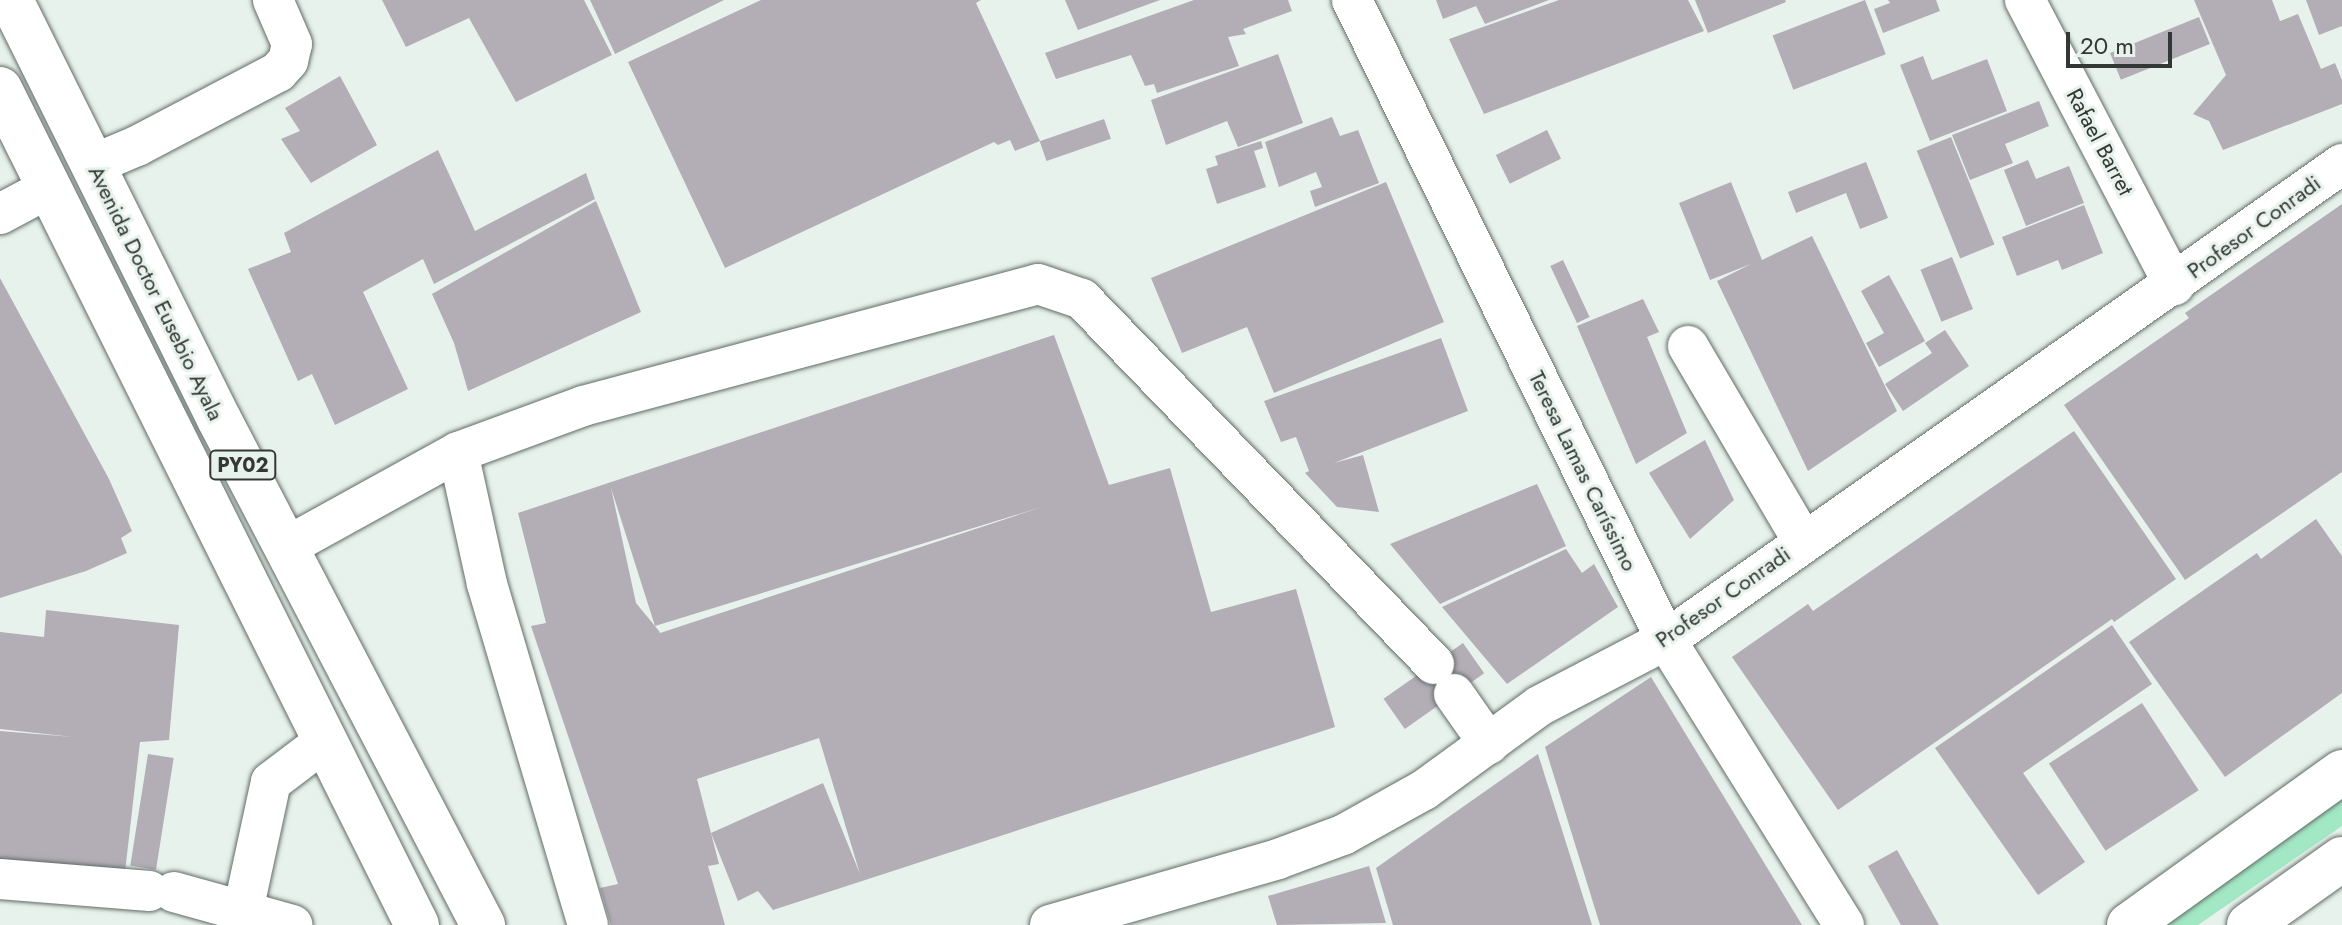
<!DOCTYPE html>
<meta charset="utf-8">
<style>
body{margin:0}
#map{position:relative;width:2342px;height:925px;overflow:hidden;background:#e7f2ec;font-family:Jost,sans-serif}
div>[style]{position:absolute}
.green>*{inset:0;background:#a2e8c5}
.building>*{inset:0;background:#b3adb6;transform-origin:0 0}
.roads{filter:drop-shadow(0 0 2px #626c67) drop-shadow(0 0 2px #626c67)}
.minor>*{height:40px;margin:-20px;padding:0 20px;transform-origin:20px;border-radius:20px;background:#fff}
.major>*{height:44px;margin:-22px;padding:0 22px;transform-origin:22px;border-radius:22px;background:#fff}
.highway>*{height:44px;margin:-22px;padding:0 22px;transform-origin:22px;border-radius:22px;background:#fff}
span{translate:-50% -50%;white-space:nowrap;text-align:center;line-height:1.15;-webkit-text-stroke:6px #e7f2ec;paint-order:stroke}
.shield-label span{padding:2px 6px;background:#e7f2ec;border:2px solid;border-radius:6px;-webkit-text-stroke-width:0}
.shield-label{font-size:20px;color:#333735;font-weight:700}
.street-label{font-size:22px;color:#333735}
.scale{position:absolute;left:2066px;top:32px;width:106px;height:36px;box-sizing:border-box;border:4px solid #333735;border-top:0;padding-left:10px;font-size:24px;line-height:28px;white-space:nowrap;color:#333735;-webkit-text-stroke:6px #e7f2ec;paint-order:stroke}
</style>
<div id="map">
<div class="green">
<i style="clip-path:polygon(2342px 787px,2342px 826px,2198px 925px,2143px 925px)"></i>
</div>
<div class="building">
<i style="clip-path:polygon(382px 0,584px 0,612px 55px,516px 102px,469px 18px,406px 47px)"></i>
<i style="clip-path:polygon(590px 0,724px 0,615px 54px)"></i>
<i style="clip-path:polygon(761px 0,981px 0,976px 3px,1040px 141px,1015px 151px,1010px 140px,998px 145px,994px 142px,725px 268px,628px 62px)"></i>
<i style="clip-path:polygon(1065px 0,1160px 0,1078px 30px)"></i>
<i style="clip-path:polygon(1194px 0,1288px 0,1292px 11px,1243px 29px,1246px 34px,1228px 37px,1239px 66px,1157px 93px,1154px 84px,1145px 86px,1131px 55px,1056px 79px,1045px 53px)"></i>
<i style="clip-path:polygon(1436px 0,1549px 0,1485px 24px,1476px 6px,1443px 19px)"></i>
<i style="clip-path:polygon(1559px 0,1688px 0,1704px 31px,1484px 114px,1449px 39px)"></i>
<i style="clip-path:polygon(1695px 0,1785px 0,1786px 2px,1708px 33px)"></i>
<i style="left:1865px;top:0;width:58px;height:99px;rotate:69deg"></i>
<i style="clip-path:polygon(1888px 0,1936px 0,1940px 11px,1883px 33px,1874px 9px,1890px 3px)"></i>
<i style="clip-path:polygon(2194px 0,2272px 0,2280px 21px,2298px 14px,2321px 69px,2335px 63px,2342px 80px,2342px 104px,2223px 150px,2209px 121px,2193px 114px,2226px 75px)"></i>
<i style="clip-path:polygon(2306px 0,2342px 0,2342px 26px,2319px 35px)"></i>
<i style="left:2199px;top:17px;width:29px;height:96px;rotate:68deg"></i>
<i style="clip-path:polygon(1278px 54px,1303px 123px,1238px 147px,1227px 121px,1166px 145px,1151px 100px)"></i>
<i style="clip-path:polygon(1923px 56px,1932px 80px,1987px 59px,2007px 111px,1930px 141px,1900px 65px)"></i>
<i style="clip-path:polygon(340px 76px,377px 145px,311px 183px,281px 139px,300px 131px,285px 108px)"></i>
<i style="clip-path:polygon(2039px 101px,2049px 126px,2005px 144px,2013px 163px,1970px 180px,1952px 135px)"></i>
<i style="clip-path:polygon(1332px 117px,1340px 136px,1358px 130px,1379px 183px,1315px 207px,1310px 191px,1322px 187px,1316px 172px,1279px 187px,1265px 142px)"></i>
<i style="left:1104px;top:119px;width:21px;height:68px;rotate:71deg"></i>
<i style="left:1547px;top:130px;width:32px;height:57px;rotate:64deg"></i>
<i style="left:1951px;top:137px;width:116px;height:37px;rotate:68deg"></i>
<i style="clip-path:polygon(1261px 141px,1263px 148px,1254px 151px,1266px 187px,1217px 204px,1206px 169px,1218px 165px,1215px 156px)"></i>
<i style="clip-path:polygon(438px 150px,475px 231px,586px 173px,595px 199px,434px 284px,423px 259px,363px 292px,408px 389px,335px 425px,312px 374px,298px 381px,248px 269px,291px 252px,284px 233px)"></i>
<i style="clip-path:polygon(2028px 160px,2036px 179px,2069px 166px,2084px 203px,2026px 226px,2004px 170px)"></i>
<i style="clip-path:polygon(1866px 162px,1888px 218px,1860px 229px,1846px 193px,1796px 213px,1788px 192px)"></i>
<i style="clip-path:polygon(1386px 182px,1444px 322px,1274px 393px,1247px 327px,1182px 353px,1151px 278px)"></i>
<i style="clip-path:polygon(1731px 182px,1762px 260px,1812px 236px,1897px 411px,1808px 471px,1717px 281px,1751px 264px,1710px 280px,1679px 203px)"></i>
<i style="clip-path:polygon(596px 201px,641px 312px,468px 391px,454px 343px,432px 294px)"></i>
<i style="clip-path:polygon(2342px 204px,2342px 472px,2185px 580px,2064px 405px,2189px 318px,2185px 313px)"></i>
<i style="clip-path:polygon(2084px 205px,2103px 253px,2062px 270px,2058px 260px,2017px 276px,2002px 237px)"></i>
<i style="left:1952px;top:257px;width:56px;height:34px;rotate:68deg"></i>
<i style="left:1563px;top:260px;width:63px;height:14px;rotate:65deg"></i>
<i style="clip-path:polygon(1889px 275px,1925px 341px,1879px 367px,1866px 343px,1884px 333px,1861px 291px)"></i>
<i style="clip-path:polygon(0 278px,109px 479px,132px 531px,121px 538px,127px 553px,86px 571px,0 598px)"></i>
<i style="clip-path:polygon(1643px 299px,1659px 332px,1647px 337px,1687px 433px,1636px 464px,1577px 326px)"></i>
<i style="clip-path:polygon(1945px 330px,1969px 366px,1903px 411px,1885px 384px,1932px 353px,1925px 343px)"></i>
<i style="clip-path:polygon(evenodd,1054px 335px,1109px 485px,1170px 468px,1211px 612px,1296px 589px,1335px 727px,773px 910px,758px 891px,738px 901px,711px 833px,823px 783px,860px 874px,819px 738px,697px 779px,719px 864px,708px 866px,725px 925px,611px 925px,600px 888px,618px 884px,531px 626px,546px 623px,518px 513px,1054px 335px,611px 488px,655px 626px,1045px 506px,660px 633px,659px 631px,636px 603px,611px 488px)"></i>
<i style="clip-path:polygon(1441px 338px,1468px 411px,1334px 463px,1363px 455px,1379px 512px,1337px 507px,1305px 473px,1309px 471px,1296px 437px,1281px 442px,1264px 401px)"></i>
<i style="clip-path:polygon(2074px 431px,2176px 579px,2114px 622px,2112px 619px,1838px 810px,1732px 657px,1808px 604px,1813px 611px)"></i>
<i style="clip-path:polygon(1705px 440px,1734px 500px,1690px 539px,1649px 473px)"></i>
<i style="clip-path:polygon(1537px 484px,1566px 546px,1440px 604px,1390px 544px)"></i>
<i style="clip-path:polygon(2316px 519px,2342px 556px,2342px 693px,2225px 777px,2129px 642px,2257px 553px,2261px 559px)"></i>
<i style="clip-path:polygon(1566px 549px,1582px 573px,1594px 564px,1618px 607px,1507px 684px,1442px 607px)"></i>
<i style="clip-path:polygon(46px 610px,179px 625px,169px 740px,140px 742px,125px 872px,0 861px,0 731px,73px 737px,0 729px,0 632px,44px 637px)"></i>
<i style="clip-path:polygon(2112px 625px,2152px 684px,2023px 773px,2085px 862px,2038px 895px,1935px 748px)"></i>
<i style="left:1463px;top:643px;width:37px;height:97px;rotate:55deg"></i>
<i style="clip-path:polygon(1651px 677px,1802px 925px,1600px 925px,1545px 747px)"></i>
<i style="left:2142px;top:703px;width:104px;height:111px;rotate:57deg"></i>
<i style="left:148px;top:754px;width:26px;height:113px;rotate:9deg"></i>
<i style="clip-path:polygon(1538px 754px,1592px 925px,1393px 925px,1376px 868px)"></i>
<i style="clip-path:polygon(1897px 850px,1939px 925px,1901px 925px,1868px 866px)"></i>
<i style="clip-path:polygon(1369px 866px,1386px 923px,1277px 925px,1268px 896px)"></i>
</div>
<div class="roads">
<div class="minor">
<i style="left:1352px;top:0;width:713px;rotate:63.87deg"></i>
<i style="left:1666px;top:640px;width:336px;rotate:58deg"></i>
<i style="left:2025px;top:0;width:322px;rotate:62.4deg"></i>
<i style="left:92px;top:165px;width:49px;rotate:-22.9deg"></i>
<i style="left:137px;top:146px;width:159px;rotate:-27.7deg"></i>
<i style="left:278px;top:72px;width:15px;rotate:-48deg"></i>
<i style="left:288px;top:61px;width:17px;rotate:-77deg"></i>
<i style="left:292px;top:44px;width:48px;rotate:-113.4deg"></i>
<i style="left:0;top:214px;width:55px;rotate:-28deg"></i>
<i style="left:1688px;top:346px;width:226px;rotate:59.5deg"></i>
<i style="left:458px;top:452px;width:133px;rotate:-20.2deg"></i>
<i style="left:583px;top:406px;width:471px;rotate:-15deg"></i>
<i style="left:1038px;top:284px;width:46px;rotate:18.8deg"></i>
<i style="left:1082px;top:299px;width:507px;rotate:46.04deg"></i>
<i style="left:286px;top:547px;width:196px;rotate:-28.9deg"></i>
<i style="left:458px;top:452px;width:135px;rotate:77.6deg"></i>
<i style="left:487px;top:584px;width:356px;rotate:73.5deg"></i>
<i style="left:1454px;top:694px;width:61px;rotate:55deg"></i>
<i style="left:0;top:879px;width:150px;rotate:4.6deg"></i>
<i style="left:174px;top:892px;width:123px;rotate:15.6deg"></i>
<i style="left:243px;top:911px;width:132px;rotate:-77.8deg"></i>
<i style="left:271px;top:782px;width:68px;rotate:-37.2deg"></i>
<i style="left:1050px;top:925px;width:237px;rotate:-16.1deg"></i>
<i style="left:1278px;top:859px;width:69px;rotate:-20.3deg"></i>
<i style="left:1343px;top:835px;width:93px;rotate:-29.1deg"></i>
<i style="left:1424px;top:790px;width:142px;rotate:-36.1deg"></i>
<i style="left:1539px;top:706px;width:143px;rotate:-27.5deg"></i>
<i style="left:1666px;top:640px;width:827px;rotate:-35.15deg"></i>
</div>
<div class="major">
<i style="left:2129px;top:925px;width:262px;rotate:-35.7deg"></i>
<i style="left:2249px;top:925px;width:114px;rotate:-35.4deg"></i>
</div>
<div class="highway">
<i style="left:11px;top:0;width:468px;rotate:63.6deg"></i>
<i style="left:219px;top:419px;width:571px;rotate:62.45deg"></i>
<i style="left:0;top:89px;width:934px;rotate:63.49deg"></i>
</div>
</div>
<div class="shield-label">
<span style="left:243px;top:465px">PY02</span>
</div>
<div class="street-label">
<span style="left:2100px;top:142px;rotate:62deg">Rafael Barret</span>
<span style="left:2254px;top:227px;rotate:-36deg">Profesor Conradi</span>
<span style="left:156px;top:293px;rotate:64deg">Avenida Doctor Eusebio Ayala</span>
<span style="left:1583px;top:471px;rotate:64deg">Teresa Lamas Caríssimo</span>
<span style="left:1723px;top:597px;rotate:-35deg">Profesor Conradi</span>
</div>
<div class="scale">20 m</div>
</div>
